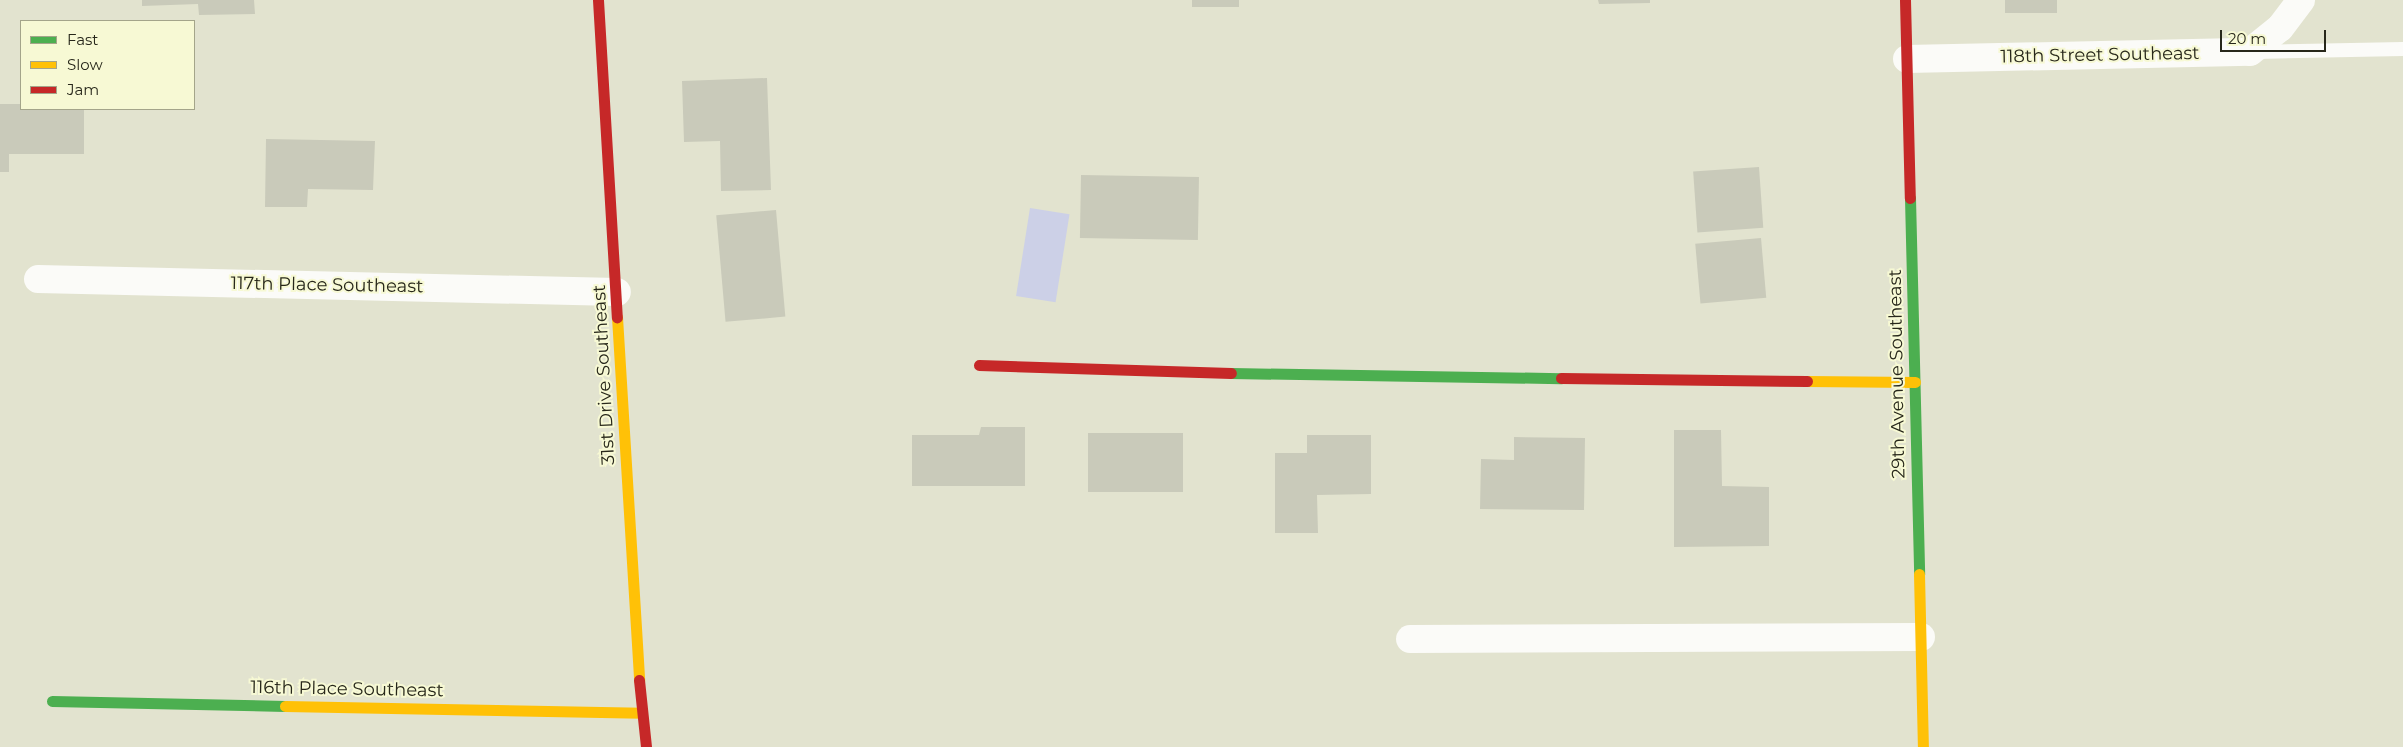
<!DOCTYPE html>
<style>
body{margin:0}
#map{position:relative;width:2403px;height:747px;overflow:hidden;background:#e2e3cf;font-family:Montserrat,sans-serif}
div>[style]{position:absolute}
.green>*{inset:0;background:#ccd0e7;transform-origin:0 0}
.building>*{inset:0;background:#c9caba;transform-origin:0 0}
.lane>*{height:14px;margin:-7px;padding:0 7px;transform-origin:7px;border-radius:7px;background:#fbfbf8}
.street>*{height:28px;margin:-14px;padding:0 14px;transform-origin:14px;border-radius:14px;background:#fbfbf8}
.fast>*{height:11px;margin:-5.5px;padding:0 5.5px;transform-origin:5.5px;border-radius:5.5px;background:#4caf50}
.slow>*{height:11px;margin:-5.5px;padding:0 5.5px;transform-origin:5.5px;border-radius:5.5px;background:#ffc107}
.jam>*{height:11px;margin:-5.5px;padding:0 5.5px;transform-origin:5.5px;border-radius:5.5px;background:#c62828}
span{translate:-50% -50%;white-space:nowrap;text-align:center;line-height:1.15;-webkit-text-stroke:4px #f7f9d4;paint-order:stroke}
.street-label{font-size:18px;color:#27271a}
.legend{position:absolute;left:20px;top:20px;width:175px;height:90px;box-sizing:border-box;background:#f7f9d4;border:1px solid #a4a58a;margin:0;padding:6px 9px;list-style:none;font-size:15px;color:#27271a}
.legend li{display:flex;align-items:center;gap:10px;height:25px}
.legend b{width:25px;border:1px solid #a4a58a}
.scale{position:absolute;left:2220px;top:30px;width:106px;height:22px;box-sizing:border-box;border:2px solid #27271a;border-top:0;padding-left:6px;font-size:15px;line-height:18px;white-space:nowrap;color:#27271a;-webkit-text-stroke:4px #f7f9d4;paint-order:stroke}
</style>
<div id="map">
<div class="green">
<i style="left:1030px;top:208px;width:40px;height:89px;rotate:9deg"></i>
</div>
<div class="building">
<i style="clip-path:polygon(142px 0,254px 0,255px 14px,199px 15px,198px 4px,142px 6px)"></i>
<i style="left:1192px;top:0;width:47px;height:7px"></i>
<i style="clip-path:polygon(1598px 0,1650px 0,1650px 3px,1599px 4px)"></i>
<i style="left:2005px;top:0;width:52px;height:13px"></i>
<i style="clip-path:polygon(767px 78px,771px 190px,721px 191px,720px 141px,684px 142px,682px 81px)"></i>
<i style="clip-path:polygon(0 104px,21px 104px,21px 109px,84px 109px,84px 154px,9px 154px,9px 172px,0 172px)"></i>
<i style="clip-path:polygon(266px 139px,375px 141px,373px 190px,308px 189px,307px 207px,265px 207px)"></i>
<i style="left:1759px;top:167px;width:61px;height:66px;rotate:86deg"></i>
<i style="left:1081px;top:175px;width:118px;height:63px;rotate:1deg"></i>
<i style="left:776px;top:210px;width:107px;height:60px;rotate:85deg"></i>
<i style="left:1761px;top:238px;width:60px;height:66px;rotate:85deg"></i>
<i style="clip-path:polygon(981px 427px,1025px 427px,1025px 486px,912px 486px,912px 435px,979px 435px)"></i>
<i style="clip-path:polygon(1674px 430px,1721px 430px,1722px 486px,1769px 487px,1769px 546px,1674px 547px)"></i>
<i style="left:1088px;top:433px;width:95px;height:59px"></i>
<i style="clip-path:polygon(1307px 435px,1371px 435px,1371px 494px,1317px 495px,1318px 533px,1275px 533px,1275px 453px,1307px 453px)"></i>
<i style="clip-path:polygon(1514px 437px,1585px 438px,1584px 510px,1480px 509px,1481px 459px,1514px 460px)"></i>
</div>
<div class="lane">
<i style="left:2256px;top:52px;width:147px;rotate:-1.2deg"></i>
</div>
<div class="street">
<i style="left:1907px;top:59px;width:343px;rotate:-1.2deg"></i>
<i style="left:2250px;top:52px;width:38px;rotate:-39deg"></i>
<i style="left:2280px;top:28px;width:35px;rotate:-53deg"></i>
<i style="left:38px;top:279px;width:579px;rotate:1.29deg"></i>
<i style="left:1410px;top:639px;width:511px;rotate:-0.22deg"></i>
</div>
<div class="fast">
<i style="left:1910px;top:198px;width:376px;rotate:88.6deg"></i>
<i style="left:1231px;top:373px;width:330px;rotate:0.9deg"></i>
<i style="left:52px;top:701px;width:233px;rotate:1.2deg"></i>
</div>
<div class="slow">
<i style="left:617px;top:317px;width:364px;rotate:86.5deg"></i>
<i style="left:1807px;top:381px;width:108px;rotate:0.5deg"></i>
<i style="left:1919px;top:574px;width:173px;rotate:88.7deg"></i>
<i style="left:285px;top:706px;width:356px;rotate:1.1deg"></i>
</div>
<div class="jam">
<i style="left:598px;top:0;width:318px;rotate:86.6deg"></i>
<i style="left:1905px;top:0;width:198px;rotate:88.6deg"></i>
<i style="left:979px;top:365px;width:252px;rotate:1.8deg"></i>
<i style="left:1561px;top:378px;width:246px;rotate:0.7deg"></i>
<i style="left:639px;top:680px;width:67px;rotate:84deg"></i>
</div>
<div class="street-label">
<span style="left:2100px;top:55px;rotate:-1deg">118th Street Southeast</span>
<span style="left:327px;top:285px;rotate:1deg">117th Place Southeast</span>
<span style="left:1897px;top:374px;rotate:-91deg">29th Avenue Southeast</span>
<span style="left:604px;top:375px;rotate:-93deg">31st Drive Southeast</span>
<span style="left:347px;top:689px;rotate:1deg">116th Place Southeast</span>
</div>
<ul class="legend">
<li><b style="height:6px;background:#4caf50"></b>Fast</li>
<li><b style="height:6px;background:#ffc107"></b>Slow</li>
<li><b style="height:6px;background:#c62828"></b>Jam</li>
</ul>
<div class="scale">20 m</div>
</div>
